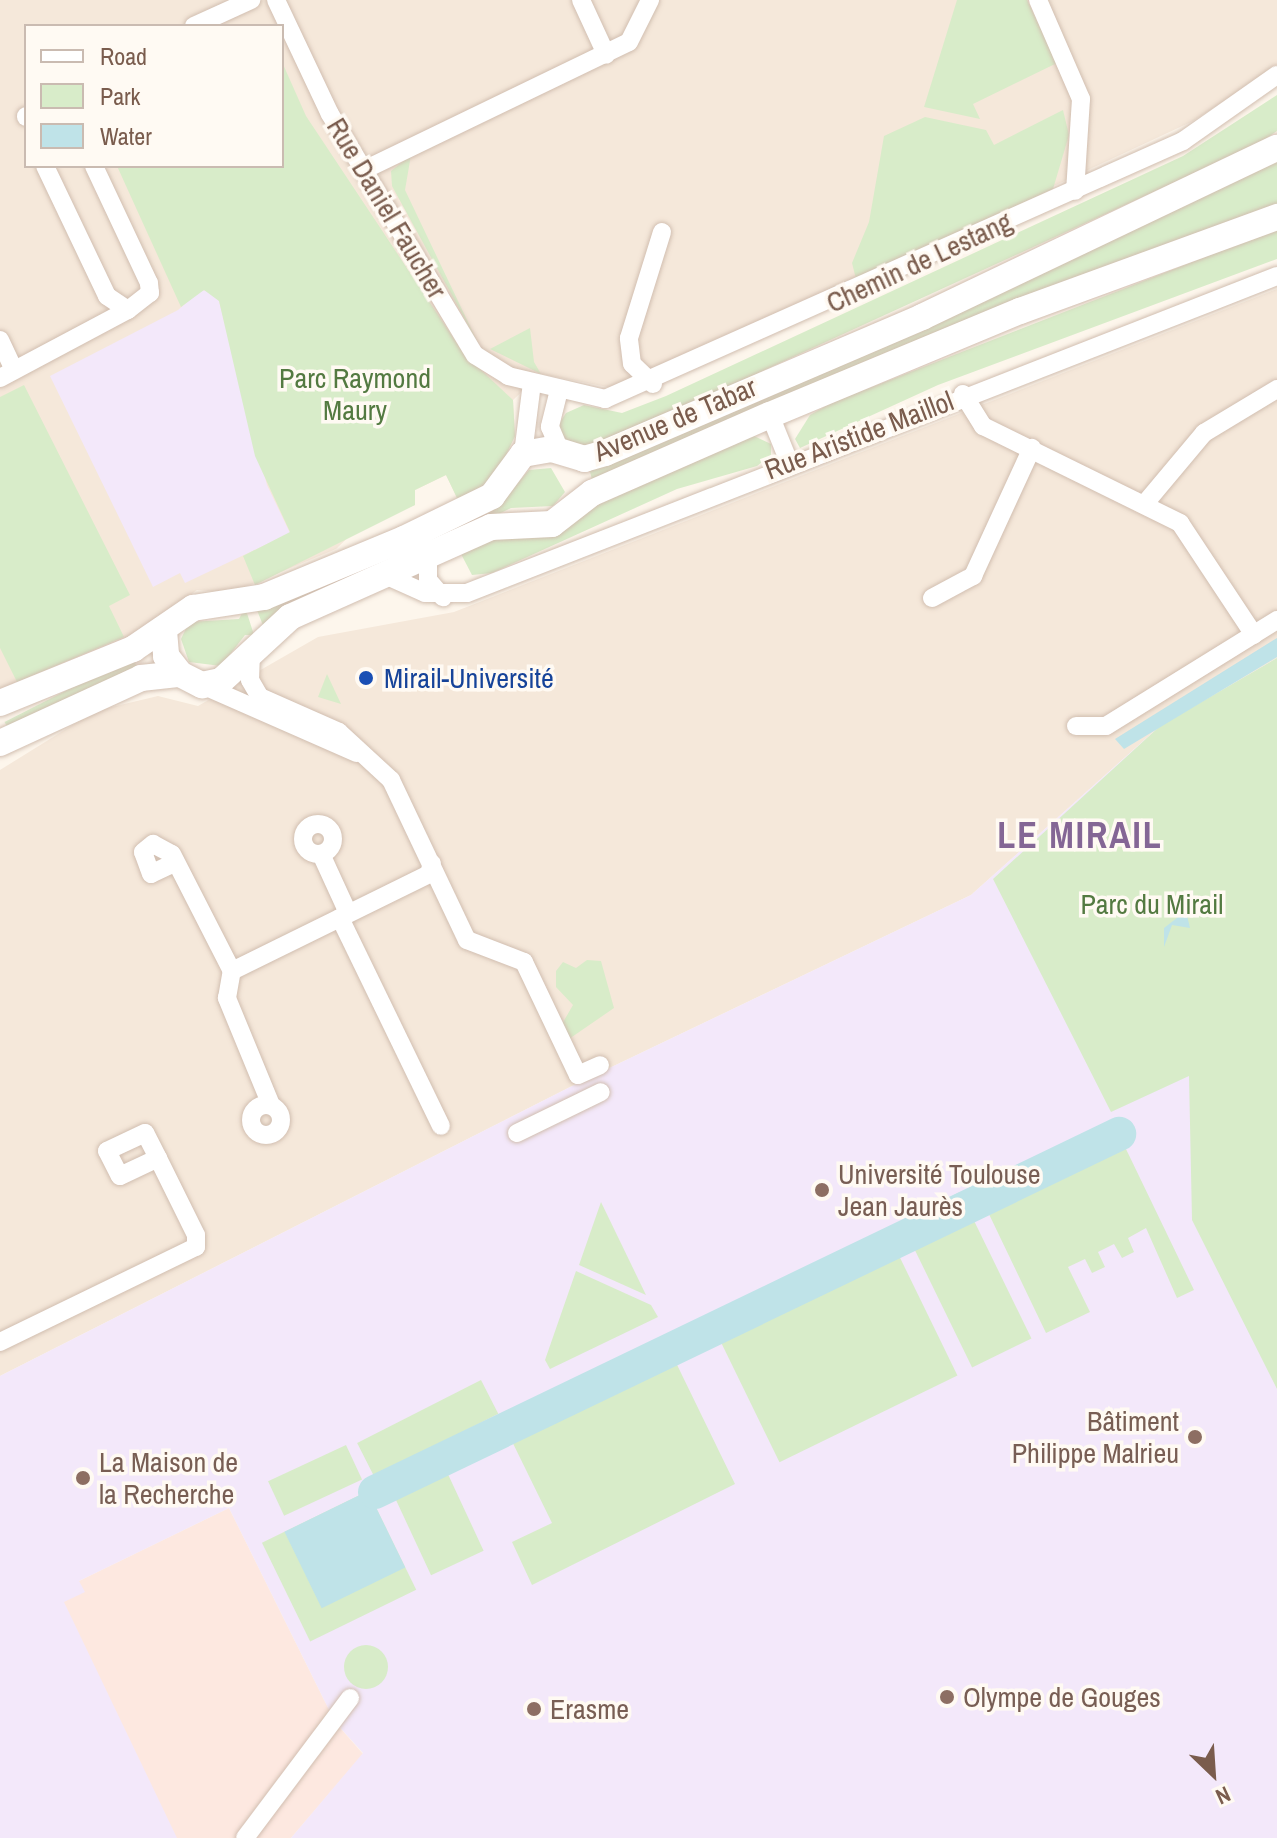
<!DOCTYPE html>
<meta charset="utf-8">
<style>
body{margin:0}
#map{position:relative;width:1277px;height:1838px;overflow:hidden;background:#fdf6ec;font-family:"Archivo Narrow",sans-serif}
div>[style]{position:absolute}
.residential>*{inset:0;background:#f5e8da}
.commercial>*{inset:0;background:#fde8e0}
.education>*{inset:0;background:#f3e8fa}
.green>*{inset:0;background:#d8ecc9;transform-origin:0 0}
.round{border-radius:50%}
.water>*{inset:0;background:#bfe3e8;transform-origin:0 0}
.river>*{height:34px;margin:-17px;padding:0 17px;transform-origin:17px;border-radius:17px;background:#bfe3e8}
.roads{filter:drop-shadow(0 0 2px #d1beb0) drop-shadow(0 0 2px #d1beb0)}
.street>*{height:18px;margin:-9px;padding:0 9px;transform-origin:9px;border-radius:9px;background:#fff}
.street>.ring{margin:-9px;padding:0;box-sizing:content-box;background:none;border:18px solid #fff;border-radius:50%}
.secondary>*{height:26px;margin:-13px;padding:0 13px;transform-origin:13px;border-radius:13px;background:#fff}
.dots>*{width:22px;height:22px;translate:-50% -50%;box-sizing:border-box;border:4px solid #fffaf3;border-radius:50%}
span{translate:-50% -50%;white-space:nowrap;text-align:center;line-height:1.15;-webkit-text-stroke:7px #fffaf3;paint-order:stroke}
.street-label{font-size:28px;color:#7a5c4d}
.park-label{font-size:28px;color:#537a41}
.transit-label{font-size:28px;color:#164399}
.left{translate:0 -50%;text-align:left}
.education-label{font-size:28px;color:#785e54}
.right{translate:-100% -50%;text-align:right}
.district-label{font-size:36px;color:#846695;font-weight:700;letter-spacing:2px}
.legend{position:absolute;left:24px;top:24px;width:260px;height:144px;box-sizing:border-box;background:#fffaf3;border:2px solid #cabbb1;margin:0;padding:10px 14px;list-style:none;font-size:24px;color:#7a5c4d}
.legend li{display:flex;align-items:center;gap:16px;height:40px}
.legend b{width:40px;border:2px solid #cabbb1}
.north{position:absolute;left:1173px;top:1734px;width:80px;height:80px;-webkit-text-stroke:6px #fffaf3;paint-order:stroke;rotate:155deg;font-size:22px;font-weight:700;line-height:32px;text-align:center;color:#7a5c4d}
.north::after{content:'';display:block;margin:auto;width:28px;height:36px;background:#7a5c4d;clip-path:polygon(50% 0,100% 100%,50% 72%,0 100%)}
</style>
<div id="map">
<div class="residential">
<i style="clip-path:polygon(evenodd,0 0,1277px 0,1277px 67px,1193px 121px,618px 389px,541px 374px,513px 400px,515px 436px,457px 498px,446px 475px,415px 490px,415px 505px,360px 526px,336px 549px,231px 593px,197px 590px,125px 641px,0 691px,0 0,26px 26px,282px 26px,282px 166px,26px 166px,26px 26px)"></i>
<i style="clip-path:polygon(1277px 289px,1277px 658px,1160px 726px,971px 895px,576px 1084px,0 1376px,0 770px,95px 711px,158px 696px,198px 706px,318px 637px,454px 612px)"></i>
</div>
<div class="commercial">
<i style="clip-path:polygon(229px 1508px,335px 1722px,363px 1754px,291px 1838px,0 1838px,0 1751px,64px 1601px,79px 1581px)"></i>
</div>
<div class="education">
<i style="clip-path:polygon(200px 291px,210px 290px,219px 301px,267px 485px,290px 533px,185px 583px,180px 573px,153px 587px,50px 376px,178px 310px)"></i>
<i style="clip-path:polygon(1277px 658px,1277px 1838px,291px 1838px,363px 1753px,335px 1722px,229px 1508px,79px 1581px,85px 1592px,64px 1602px,177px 1838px,0 1838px,0 1376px,576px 1084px,971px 895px,1160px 726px)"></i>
</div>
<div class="green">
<i style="clip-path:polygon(957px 0,1027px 0,1057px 63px,973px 104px,980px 119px,924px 107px)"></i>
<i style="clip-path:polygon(282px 62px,306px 116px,464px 354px,513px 400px,515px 436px,495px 479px,468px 496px,457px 498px,446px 475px,415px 490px,415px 505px,255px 585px,243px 556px,290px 532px,255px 456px,219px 301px,204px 290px,181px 307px,117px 166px,282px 166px)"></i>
<i style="clip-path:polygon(1277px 95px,1277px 131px,1258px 144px,597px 447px,565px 445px,557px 427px,566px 413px,584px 405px,622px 413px,666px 396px,1183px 156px)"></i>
<i style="clip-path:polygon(1063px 110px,1069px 135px,1053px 189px,856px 279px,852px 263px,869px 222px,884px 136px,925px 117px,986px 130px,994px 145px)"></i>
<i style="clip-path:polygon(411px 155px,405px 190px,479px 345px,392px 186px,391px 171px)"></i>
<i style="clip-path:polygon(1277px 162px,1277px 208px,592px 480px,589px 467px)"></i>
<i style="clip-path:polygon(1277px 229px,1277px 259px,938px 385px,800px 448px,795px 439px,810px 415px,831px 403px)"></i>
<i style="clip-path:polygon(530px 328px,534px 362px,541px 374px,490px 349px)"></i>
<i style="clip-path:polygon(24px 385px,130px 595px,109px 606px,124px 637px,17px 682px,0 648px,0 397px)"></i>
<i style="clip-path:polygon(752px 435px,771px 444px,771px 455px,757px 466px,677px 489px,492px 573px,472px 575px,461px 554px,492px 539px,559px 535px,595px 501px)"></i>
<i style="clip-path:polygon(551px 468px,565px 492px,553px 506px,511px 508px,264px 628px,255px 605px,499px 505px,529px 470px)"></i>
<i style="clip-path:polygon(245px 607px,254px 635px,245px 635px,221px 666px,189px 662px,181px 639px,189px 622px,239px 619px)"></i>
<i style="left:132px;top:657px;width:18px;height:143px;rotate:63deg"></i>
<i style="clip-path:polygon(1277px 658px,1277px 1389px,1192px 1220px,1189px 1076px,1111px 1112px,993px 879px,1160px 726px)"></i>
<i style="clip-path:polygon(327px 674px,341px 704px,318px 697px)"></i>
<i style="clip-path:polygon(587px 960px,601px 961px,614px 1008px,569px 1039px,562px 1024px,573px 1005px,556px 987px,556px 971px,563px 962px,576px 968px)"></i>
<i style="clip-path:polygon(1112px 1120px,1194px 1290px,1177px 1298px,1146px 1228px,1128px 1238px,1134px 1252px,1122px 1258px,1114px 1244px,1098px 1252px,1105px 1267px,1092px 1273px,1085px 1259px,1068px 1267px,1090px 1312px,1046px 1333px,975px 1185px)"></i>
<i style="left:960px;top:1192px;width:163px;height:66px;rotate:64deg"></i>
<i style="clip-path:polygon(601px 1202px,646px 1295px,579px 1265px)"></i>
<i style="left:886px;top:1229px;width:163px;height:198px;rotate:64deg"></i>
<i style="clip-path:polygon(576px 1271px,651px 1305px,658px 1317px,550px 1369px,545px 1360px)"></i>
<i style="clip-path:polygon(663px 1336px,735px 1484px,532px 1585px,512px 1542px,552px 1523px,504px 1425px,526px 1414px,532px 1399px)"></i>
<i style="left:481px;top:1380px;width:38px;height:139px;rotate:63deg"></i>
<i style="left:346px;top:1445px;width:38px;height:86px;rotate:65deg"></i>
<i style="left:446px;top:1470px;width:89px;height:58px;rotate:65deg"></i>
<i style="left:368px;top:1491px;width:110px;height:118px;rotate:64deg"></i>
<i class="round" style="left:344px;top:1645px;width:44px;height:44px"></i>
</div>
<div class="water">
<i style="clip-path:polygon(1277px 638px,1277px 657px,1124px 749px,1115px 739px)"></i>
<i style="clip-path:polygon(1186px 911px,1190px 928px,1172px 925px,1164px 947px,1164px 928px)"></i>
<i style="left:368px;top:1491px;width:85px;height:93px;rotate:64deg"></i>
</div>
<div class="river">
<i style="left:375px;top:1492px;width:826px;rotate:-25.7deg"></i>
</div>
<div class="roads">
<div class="street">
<i style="left:276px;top:0;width:126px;rotate:64.7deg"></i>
<i style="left:330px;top:114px;width:281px;rotate:59deg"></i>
<i style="left:475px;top:355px;width:39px;rotate:32deg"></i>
<i style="left:508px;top:376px;width:100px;rotate:13.3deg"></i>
<i style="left:605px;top:399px;width:633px;rotate:-24.05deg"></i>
<i style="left:1183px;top:141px;width:115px;rotate:-35.1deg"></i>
<i style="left:581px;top:0;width:60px;rotate:65.2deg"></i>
<i style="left:1038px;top:0;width:108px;rotate:66.5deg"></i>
<i style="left:1081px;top:99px;width:92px;rotate:93.7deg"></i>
<i style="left:194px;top:26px;width:63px;rotate:-24.5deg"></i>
<i style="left:26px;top:116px;width:1px;rotate:90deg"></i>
<i style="left:45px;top:166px;width:144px;rotate:64.5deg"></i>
<i style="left:107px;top:296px;width:25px;rotate:34deg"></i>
<i style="left:128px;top:310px;width:28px;rotate:-38deg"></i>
<i style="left:150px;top:293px;width:10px;rotate:-96deg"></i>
<i style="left:149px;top:283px;width:129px;rotate:-115.2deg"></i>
<i style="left:364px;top:170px;width:294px;rotate:-25.8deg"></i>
<i style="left:629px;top:42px;width:47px;rotate:-63.4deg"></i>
<i style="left:0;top:340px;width:33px;rotate:65deg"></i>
<i style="left:0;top:378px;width:145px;rotate:-28deg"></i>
<i style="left:653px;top:384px;width:29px;rotate:-136deg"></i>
<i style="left:632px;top:364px;width:26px;rotate:-97deg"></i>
<i style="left:629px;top:338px;width:111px;rotate:-72.7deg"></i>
<i style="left:559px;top:390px;width:38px;rotate:104deg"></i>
<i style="left:550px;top:427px;width:28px;rotate:67deg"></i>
<i style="left:963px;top:394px;width:38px;rotate:58deg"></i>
<i style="left:983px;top:426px;width:220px;rotate:26.2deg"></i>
<i style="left:1180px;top:523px;width:134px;rotate:56.5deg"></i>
<i style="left:770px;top:415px;width:51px;rotate:68deg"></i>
<i style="left:523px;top:454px;width:72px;rotate:-82.8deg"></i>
<i style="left:1147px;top:501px;width:89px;rotate:-50deg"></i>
<i style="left:1204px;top:433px;width:85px;rotate:-31.1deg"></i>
<i style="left:428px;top:556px;width:24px;rotate:90deg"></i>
<i style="left:428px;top:580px;width:23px;rotate:49deg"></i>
<i style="left:385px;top:575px;width:44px;rotate:24.2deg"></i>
<i style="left:425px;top:593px;width:42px"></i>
<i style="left:467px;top:593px;width:870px;rotate:-21.37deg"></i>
<i style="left:932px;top:598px;width:47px;rotate:-28.2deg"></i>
<i style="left:973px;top:576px;width:141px;rotate:-65.3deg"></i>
<i style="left:251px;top:652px;width:28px;rotate:92deg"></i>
<i style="left:250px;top:680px;width:20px;rotate:60deg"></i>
<i style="left:260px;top:697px;width:86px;rotate:23.9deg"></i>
<i style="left:339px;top:732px;width:71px;rotate:42.7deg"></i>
<i style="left:391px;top:780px;width:177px;rotate:64.6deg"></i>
<i style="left:467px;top:940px;width:61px;rotate:21.1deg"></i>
<i style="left:524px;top:962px;width:125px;rotate:64.5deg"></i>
<i style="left:578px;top:1075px;width:24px;rotate:-24deg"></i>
<i style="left:202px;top:685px;width:169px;rotate:23.7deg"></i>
<i style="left:1076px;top:726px;width:30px"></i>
<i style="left:1106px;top:726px;width:201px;rotate:-31.8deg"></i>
<i class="ring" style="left:303px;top:824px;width:12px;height:12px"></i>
<i style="left:321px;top:854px;width:65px;rotate:65.4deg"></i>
<i style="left:172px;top:864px;width:23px;rotate:155deg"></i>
<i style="left:151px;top:874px;width:23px;rotate:-110deg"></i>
<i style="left:143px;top:852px;width:13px;rotate:-39deg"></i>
<i style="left:153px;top:844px;width:21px;rotate:28deg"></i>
<i style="left:172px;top:854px;width:131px;rotate:62.9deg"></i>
<i style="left:340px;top:918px;width:231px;rotate:64.1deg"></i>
<i class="ring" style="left:251px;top:1105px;width:12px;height:12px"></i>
<i style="left:271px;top:1105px;width:116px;rotate:-112.4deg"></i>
<i style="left:227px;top:998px;width:27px;rotate:-80deg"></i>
<i style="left:232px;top:971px;width:220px;rotate:-26.2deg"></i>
<i style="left:429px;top:874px;width:11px;rotate:-75deg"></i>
<i style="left:517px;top:1133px;width:93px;rotate:-26deg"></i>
<i style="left:0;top:1342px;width:218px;rotate:-25.9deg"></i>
<i style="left:196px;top:1247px;width:12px;rotate:-90deg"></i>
<i style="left:196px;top:1235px;width:86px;rotate:-116.3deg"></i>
<i style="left:158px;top:1158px;width:28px;rotate:-117deg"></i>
<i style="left:145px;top:1133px;width:42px;rotate:154.7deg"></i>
<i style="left:107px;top:1151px;width:28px;rotate:63deg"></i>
<i style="left:120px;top:1176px;width:42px;rotate:-25.3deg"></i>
<i style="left:245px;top:1838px;width:175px;rotate:-53.1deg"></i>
</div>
<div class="secondary">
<i style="left:164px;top:631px;width:25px;rotate:85deg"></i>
<i style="left:166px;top:656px;width:23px;rotate:52deg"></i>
<i style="left:180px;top:674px;width:25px;rotate:27deg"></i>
<i style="left:202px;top:685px;width:19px;rotate:-12deg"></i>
<i style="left:221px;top:681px;width:94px;rotate:-42.8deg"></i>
<i style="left:290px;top:617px;width:220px;rotate:-24.1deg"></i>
<i style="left:491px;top:527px;width:61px;rotate:-2.8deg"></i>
<i style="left:552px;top:524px;width:51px;rotate:-37.8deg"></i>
<i style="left:592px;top:493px;width:194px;rotate:-23.7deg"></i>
<i style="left:770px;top:415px;width:271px;rotate:-22.6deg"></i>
<i style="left:1020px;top:311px;width:274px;rotate:-20.1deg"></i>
<i style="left:0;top:703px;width:144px;rotate:-22.1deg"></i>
<i style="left:133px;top:649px;width:73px;rotate:-34.3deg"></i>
<i style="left:193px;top:608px;width:72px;rotate:-8.8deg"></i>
<i style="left:264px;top:597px;width:152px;rotate:-22.5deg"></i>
<i style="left:404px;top:539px;width:98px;rotate:-26deg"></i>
<i style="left:492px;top:496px;width:52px;rotate:-53.6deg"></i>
<i style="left:523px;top:454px;width:29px;rotate:-10deg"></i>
<i style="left:552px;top:449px;width:34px;rotate:17deg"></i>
<i style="left:584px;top:459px;width:22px;rotate:-16deg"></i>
<i style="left:605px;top:453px;width:345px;rotate:-23.2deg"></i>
<i style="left:922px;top:317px;width:393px;rotate:-25.5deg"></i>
<i style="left:0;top:743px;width:155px;rotate:-24.7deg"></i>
<i style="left:141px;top:678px;width:39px;rotate:-6deg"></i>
</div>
</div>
<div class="dots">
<i style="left:366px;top:678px;background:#1a4fb4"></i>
<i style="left:822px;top:1190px;background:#8d6e63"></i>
<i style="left:1195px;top:1437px;background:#8d6e63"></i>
<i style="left:83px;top:1478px;background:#8d6e63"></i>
<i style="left:947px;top:1697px;background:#8d6e63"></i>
<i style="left:534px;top:1709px;background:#8d6e63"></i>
</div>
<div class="street-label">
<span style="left:387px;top:208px;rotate:59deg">Rue Daniel Faucher</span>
<span style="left:919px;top:262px;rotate:-25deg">Chemin de Lestang</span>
<span style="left:675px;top:419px;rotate:-23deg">Avenue de Tabar</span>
<span style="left:859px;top:435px;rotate:-21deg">Rue Aristide Maillol</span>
</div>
<div class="park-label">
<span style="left:355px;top:394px">Parc Raymond<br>Maury</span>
<span style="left:1152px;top:904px">Parc du Mirail</span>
</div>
<div class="transit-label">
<span class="left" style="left:384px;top:678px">Mirail-Université</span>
</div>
<div class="education-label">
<span class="left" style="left:838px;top:1190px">Université Toulouse<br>Jean Jaurès</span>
<span class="right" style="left:1179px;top:1437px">Bâtiment<br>Philippe Malrieu</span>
<span class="left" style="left:99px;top:1478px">La Maison de<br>la Recherche</span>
<span class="left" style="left:963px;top:1697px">Olympe de Gouges</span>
<span class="left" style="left:550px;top:1709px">Erasme</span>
</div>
<div class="district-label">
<span style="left:1080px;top:836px">LE MIRAIL</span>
</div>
<ul class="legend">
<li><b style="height:10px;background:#fff"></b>Road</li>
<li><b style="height:22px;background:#d8ecc9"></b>Park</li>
<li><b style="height:22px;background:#bfe3e8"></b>Water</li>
</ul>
<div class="north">N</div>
</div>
